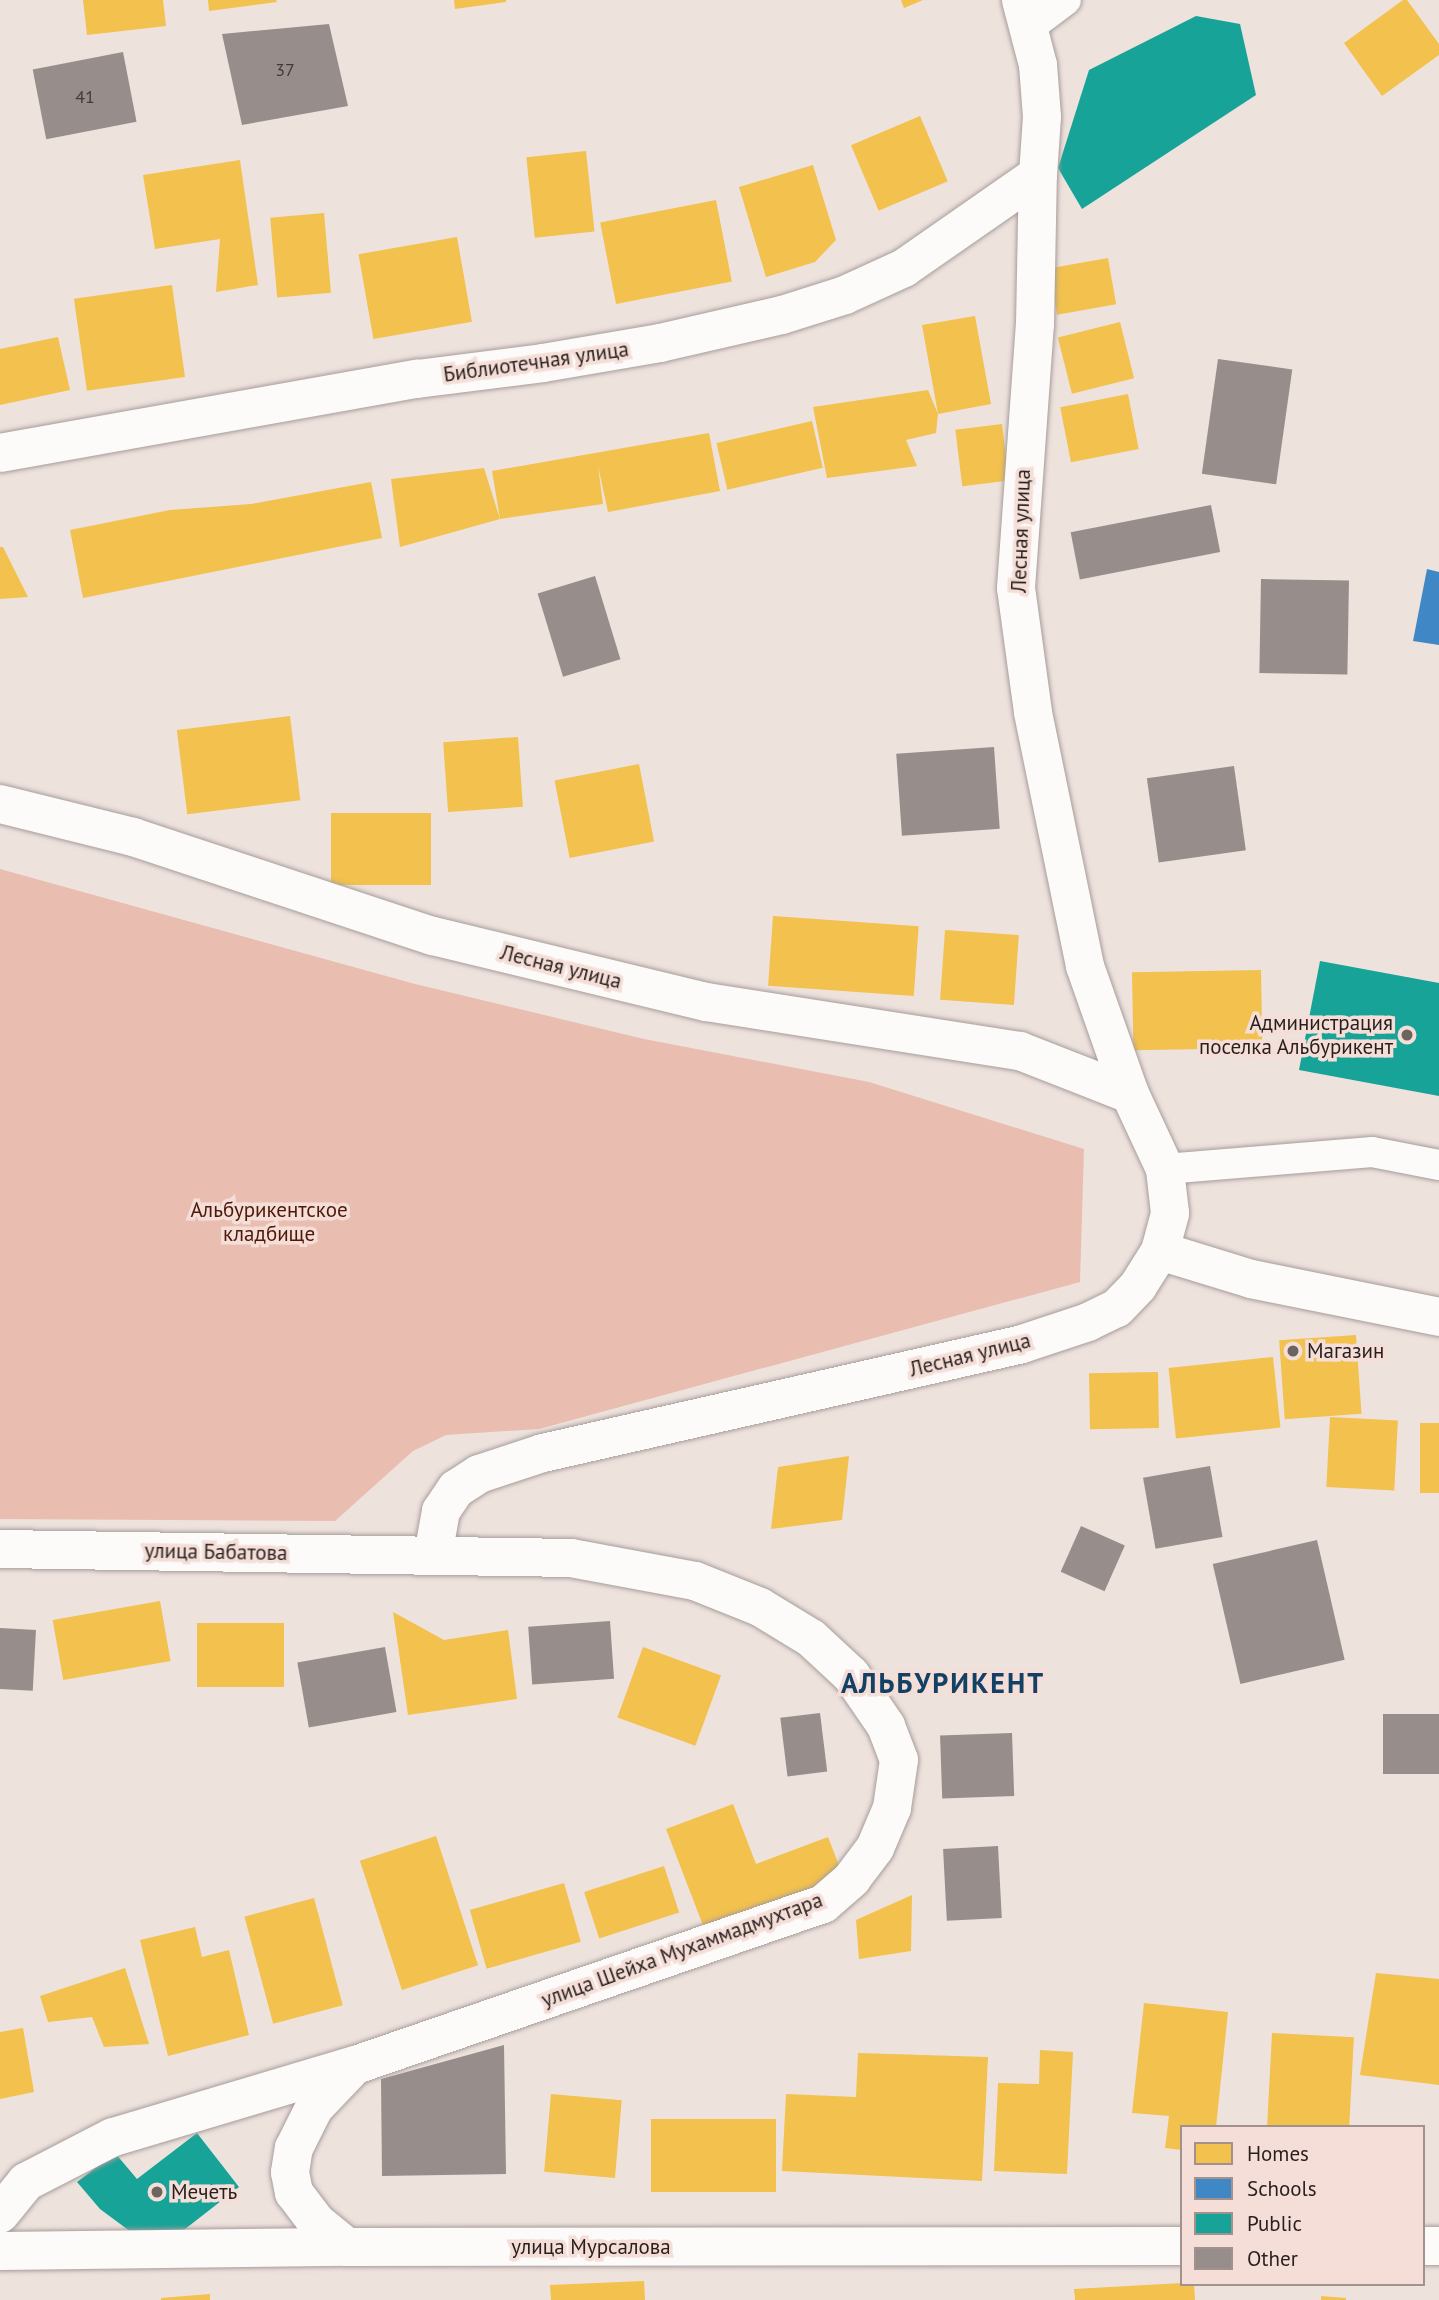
<!DOCTYPE html>
<meta charset="utf-8">
<style>
body{margin:0}
#map{position:relative;width:1439px;height:2300px;overflow:hidden;background:#eee2dd;font-family:"PT Sans",sans-serif}
div>[style]{position:absolute}
.green>*{inset:0;background:#e9bdaf}
.homes>*{inset:0;background:#f2c14e;transform-origin:0 0}
.schools>*{inset:0;background:#3f88c5}
.public>*{inset:0;background:#17a398}
.building>*{inset:0;background:#978d8a;transform-origin:0 0}
.roads{filter:drop-shadow(0 0 2px #a69d9a) drop-shadow(0 0 2px #a69d9a)}
.service>*{height:30px;margin:-15px;padding:0 15px;transform-origin:15px;border-radius:15px;background:#fcfbfa}
.minor>*{height:38px;margin:-19px;padding:0 19px;transform-origin:19px;border-radius:19px;background:#fcfbfa}
.dots>*{width:19px;height:19px;translate:-50% -50%;box-sizing:border-box;border:4px solid #f4ded7;border-radius:50%}
span{translate:-50% -50%;white-space:nowrap;text-align:center;line-height:1.15;-webkit-text-stroke:7px #f4ded7;paint-order:stroke}
.number-label{font-size:18px;color:#433a38}
.number-label span{-webkit-text-stroke-width:0}
.street-label{font-size:21px;color:#271f1d}
.poi-label{font-size:21px;color:#271f1d}
.right{translate:-100% -50%;text-align:right}
.left{translate:0 -50%;text-align:left}
.park-label{font-size:21px;color:#4d1808}
.district-label{font-size:28px;color:#134166;font-weight:700;letter-spacing:2px}
.legend{position:absolute;left:1180px;top:2125px;width:245px;height:161px;box-sizing:border-box;background:#f4ded7;border:2px solid #a2928d;margin:0;padding:9px 12px;list-style:none;font-size:21px;color:#271f1d}
.legend li{display:flex;align-items:center;gap:14px;height:35px}
.legend b{width:35px;border:2px solid #a2928d}
</style>
<div id="map">
<div class="green">
<i style="clip-path:polygon(0 869px,415px 984px,644px 1039px,869px 1082px,1084px 1149px,1080px 1282px,539px 1429px,446px 1435px,413px 1451px,335px 1521px,0 1519px)"></i>
</div>
<div class="homes">
<i style="clip-path:polygon(83px 0,163px 0,166px 26px,87px 35px)"></i>
<i style="clip-path:polygon(208px 0,276px 0,277px 2px,209px 11px)"></i>
<i style="clip-path:polygon(454px 0,506px 0,506px 2px,455px 9px)"></i>
<i style="clip-path:polygon(901px 0,923px 0,904px 8px)"></i>
<i style="clip-path:polygon(1403px 0,1407px 0,1439px 44px,1439px 55px,1382px 96px,1344px 43px)"></i>
<i style="left:920px;top:116px;width:71px;height:75px;rotate:67deg"></i>
<i style="left:586px;top:151px;width:81px;height:60px;rotate:84deg"></i>
<i style="clip-path:polygon(240px 160px,258px 285px,216px 292px,220px 239px,155px 249px,143px 175px)"></i>
<i style="clip-path:polygon(813px 165px,836px 240px,815px 262px,766px 277px,739px 187px)"></i>
<i style="left:716px;top:200px;width:83px;height:118px;rotate:79deg"></i>
<i style="left:324px;top:213px;width:80px;height:54px;rotate:85deg"></i>
<i style="left:457px;top:237px;width:86px;height:100px;rotate:80deg"></i>
<i style="left:1108px;top:258px;width:47px;height:60px;rotate:80deg"></i>
<i style="left:172px;top:285px;width:93px;height:99px;rotate:82deg"></i>
<i style="clip-path:polygon(975px 316px,991px 404px,938px 414px,936px 433px,906px 440px,917px 466px,827px 478px,813px 407px,928px 390px,938px 414px,922px 325px)"></i>
<i style="left:1120px;top:322px;width:58px;height:64px;rotate:76deg"></i>
<i style="clip-path:polygon(58px 337px,70px 390px,0 405px,0 349px)"></i>
<i style="left:1128px;top:394px;width:56px;height:69px;rotate:79deg"></i>
<i style="left:812px;top:421px;width:48px;height:98px;rotate:77deg"></i>
<i style="left:1002px;top:424px;width:57px;height:47px;rotate:83deg"></i>
<i style="clip-path:polygon(709px 433px,720px 491px,608px 512px,598px 466px,603px 504px,500px 519px,492px 471px)"></i>
<i style="clip-path:polygon(484px 468px,500px 519px,400px 547px,391px 479px)"></i>
<i style="clip-path:polygon(371px 482px,382px 538px,83px 598px,70px 530px,170px 510px,251px 504px)"></i>
<i style="clip-path:polygon(0 547px,3px 547px,28px 597px,0 599px)"></i>
<i style="left:290px;top:716px;width:85px;height:114px;rotate:83deg"></i>
<i style="left:518px;top:737px;width:70px;height:75px;rotate:86deg"></i>
<i style="left:639px;top:764px;width:79px;height:86px;rotate:79deg"></i>
<i style="left:331px;top:813px;width:100px;height:72px"></i>
<i style="left:773px;top:916px;width:146px;height:70px;rotate:4deg"></i>
<i style="left:945px;top:930px;width:74px;height:70px;rotate:4deg"></i>
<i style="left:1261px;top:970px;width:78px;height:129px;rotate:89deg"></i>
<i style="left:1356px;top:1335px;width:79px;height:77px;rotate:86deg"></i>
<i style="left:1273px;top:1357px;width:71px;height:105px;rotate:84deg"></i>
<i style="left:1158px;top:1372px;width:56px;height:69px;rotate:89deg"></i>
<i style="left:1330px;top:1417px;width:68px;height:70px;rotate:3deg"></i>
<i style="left:1420px;top:1423px;width:19px;height:70px"></i>
<i style="clip-path:polygon(849px 1456px,842px 1520px,771px 1529px,778px 1467px)"></i>
<i style="left:160px;top:1601px;width:61px;height:109px;rotate:80deg"></i>
<i style="clip-path:polygon(393px 1612px,444px 1640px,508px 1630px,517px 1699px,408px 1715px)"></i>
<i style="left:284px;top:1623px;width:64px;height:87px;rotate:90deg"></i>
<i style="left:643px;top:1647px;width:83px;height:75px;rotate:20deg"></i>
<i style="clip-path:polygon(733px 1804px,756px 1864px,828px 1837px,843px 1876px,704px 1928px,666px 1829px)"></i>
<i style="left:436px;top:1836px;width:136px;height:80px;rotate:72deg"></i>
<i style="left:664px;top:1866px;width:49px;height:84px;rotate:72deg"></i>
<i style="left:564px;top:1883px;width:61px;height:98px;rotate:74deg"></i>
<i style="clip-path:polygon(912px 1895px,911px 1951px,859px 1959px,856px 1920px)"></i>
<i style="left:314px;top:1898px;width:111px;height:72px;rotate:75deg"></i>
<i style="clip-path:polygon(195px 1927px,202px 1957px,229px 1950px,249px 2035px,168px 2056px,140px 1940px)"></i>
<i style="clip-path:polygon(125px 1968px,149px 2044px,104px 2047px,92px 2017px,48px 2022px,40px 1996px)"></i>
<i style="clip-path:polygon(1376px 1973px,1439px 1979px,1439px 2085px,1360px 2075px)"></i>
<i style="clip-path:polygon(1144px 2003px,1228px 2012px,1216px 2127px,1182px 2127px,1182px 2150px,1165px 2148px,1169px 2116px,1132px 2113px)"></i>
<i style="clip-path:polygon(23px 2028px,34px 2092px,0 2099px,0 2032px)"></i>
<i style="left:1272px;top:2033px;width:82px;height:94px;rotate:3deg"></i>
<i style="clip-path:polygon(1040px 2050px,1073px 2052px,1067px 2174px,994px 2171px,998px 2083px,1039px 2084px)"></i>
<i style="clip-path:polygon(858px 2053px,988px 2057px,982px 2181px,782px 2171px,786px 2094px,856px 2097px)"></i>
<i style="left:551px;top:2094px;width:71px;height:78px;rotate:5deg"></i>
<i style="left:651px;top:2119px;width:125px;height:73px"></i>
<i style="clip-path:polygon(644px 2281px,645px 2300px,551px 2300px,550px 2285px)"></i>
<i style="clip-path:polygon(1182px 2283px,1194px 2284px,1195px 2300px,1075px 2300px,1074px 2289px)"></i>
<i style="clip-path:polygon(210px 2294px,210px 2300px,161px 2300px,161px 2298px)"></i>
<i style="clip-path:polygon(1321px 2296px,1346px 2298px,1346px 2300px,1321px 2300px)"></i>
</div>
<div class="schools">
<i style="clip-path:polygon(1427px 569px,1439px 572px,1439px 645px,1413px 641px)"></i>
</div>
<div class="public">
<i style="clip-path:polygon(1196px 16px,1240px 24px,1256px 95px,1082px 209px,1058px 168px,1089px 70px)"></i>
<i style="clip-path:polygon(1320px 961px,1439px 983px,1439px 1096px,1299px 1070px)"></i>
<i style="clip-path:polygon(197px 2133px,239px 2187px,180px 2233px,131px 2232px,100px 2209px,77px 2182px,115px 2153px,137px 2179px)"></i>
</div>
<div class="building">
<i style="clip-path:polygon(329px 24px,348px 106px,242px 125px,222px 34px)"></i>
<i style="left:123px;top:52px;width:71px;height:92px;rotate:79deg"></i>
<i style="left:1218px;top:359px;width:75px;height:116px;rotate:8deg"></i>
<i style="left:1211px;top:505px;width:48px;height:143px;rotate:79deg"></i>
<i style="left:595px;top:576px;width:87px;height:60px;rotate:73deg"></i>
<i style="left:1261px;top:579px;width:88px;height:94px;rotate:1deg"></i>
<i style="left:994px;top:747px;width:82px;height:98px;rotate:86deg"></i>
<i style="left:1234px;top:766px;width:85px;height:88px;rotate:82deg"></i>
<i style="left:1210px;top:1466px;width:72px;height:68px;rotate:80deg"></i>
<i style="left:1081px;top:1526px;width:48px;height:50px;rotate:24deg"></i>
<i style="left:1317px;top:1540px;width:123px;height:107px;rotate:77deg"></i>
<i style="left:610px;top:1621px;width:58px;height:82px;rotate:86deg"></i>
<i style="left:0;top:1628px;width:36px;height:61px;rotate:3deg"></i>
<i style="left:385px;top:1647px;width:66px;height:89px;rotate:80deg"></i>
<i style="left:820px;top:1713px;width:59px;height:40px;rotate:83deg"></i>
<i style="left:1439px;top:1714px;width:60px;height:56px;rotate:90deg"></i>
<i style="left:1012px;top:1733px;width:63px;height:72px;rotate:88deg"></i>
<i style="left:998px;top:1846px;width:72px;height:55px;rotate:87deg"></i>
<i style="clip-path:polygon(504px 2045px,506px 2174px,382px 2176px,381px 2079px)"></i>
</div>
<div class="roads">
<div class="service">
<i style="left:1030px;top:27px;width:45px;rotate:-36.9deg"></i>
<i style="left:1165px;top:1169px;width:208px;rotate:-4.7deg"></i>
<i style="left:1372px;top:1152px;width:68px;rotate:11deg"></i>
</div>
<div class="minor">
<i style="left:0;top:453px;width:424px;rotate:-10.1deg"></i>
<i style="left:417px;top:379px;width:127px;rotate:-7.2deg"></i>
<i style="left:543px;top:363px;width:119px;rotate:-9.7deg"></i>
<i style="left:660px;top:343px;width:125px;rotate:-12.9deg"></i>
<i style="left:782px;top:315px;width:66px;rotate:-17.6deg"></i>
<i style="left:845px;top:295px;width:65px;rotate:-24.6deg"></i>
<i style="left:904px;top:268px;width:163px;rotate:-34.8deg"></i>
<i style="left:0;top:804px;width:137px;rotate:13.9deg"></i>
<i style="left:133px;top:837px;width:316px;rotate:18.3deg"></i>
<i style="left:433px;top:936px;width:281px;rotate:13.6deg"></i>
<i style="left:706px;top:1002px;width:318px;rotate:8.9deg"></i>
<i style="left:1020px;top:1051px;width:118px;rotate:21.4deg"></i>
<i style="left:1160px;top:1251px;width:95px;rotate:17.1deg"></i>
<i style="left:1251px;top:1279px;width:192px;rotate:11.4deg"></i>
<i style="left:0;top:1549px;width:571px;rotate:0.9deg"></i>
<i style="left:571px;top:1558px;width:126px;rotate:10.5deg"></i>
<i style="left:695px;top:1581px;width:70px;rotate:21.8deg"></i>
<i style="left:760px;top:1607px;width:60px;rotate:31.3deg"></i>
<i style="left:811px;top:1638px;width:54px;rotate:42.8deg"></i>
<i style="left:851px;top:1675px;width:62px;rotate:55.5deg"></i>
<i style="left:886px;top:1726px;width:36px;rotate:69deg"></i>
<i style="left:899px;top:1760px;width:49px;rotate:98.3deg"></i>
<i style="left:892px;top:1808px;width:43px;rotate:113deg"></i>
<i style="left:875px;top:1848px;width:39px;rotate:127deg"></i>
<i style="left:852px;top:1879px;width:38px;rotate:139deg"></i>
<i style="left:823px;top:1904px;width:495px;rotate:161deg"></i>
<i style="left:355px;top:2065px;width:252px;rotate:163.4deg"></i>
<i style="left:113px;top:2137px;width:98px;rotate:152.7deg"></i>
<i style="left:26px;top:2182px;width:41px;rotate:129.1deg"></i>
<i style="left:433px;top:1555px;width:45px;rotate:-79.7deg"></i>
<i style="left:441px;top:1511px;width:27px;rotate:-56deg"></i>
<i style="left:456px;top:1489px;width:27px;rotate:-33deg"></i>
<i style="left:479px;top:1474px;width:67px;rotate:-18.2deg"></i>
<i style="left:543px;top:1453px;width:491px;rotate:-12.8deg"></i>
<i style="left:1022px;top:1344px;width:70px;rotate:-18.4deg"></i>
<i style="left:1088px;top:1322px;width:32px;rotate:-26deg"></i>
<i style="left:1117px;top:1308px;width:30px;rotate:-46deg"></i>
<i style="left:1138px;top:1286px;width:41px;rotate:-57.8deg"></i>
<i style="left:1160px;top:1251px;width:39px;rotate:-75deg"></i>
<i style="left:1170px;top:1213px;width:44px;rotate:-96.5deg"></i>
<i style="left:1165px;top:1169px;width:83px;rotate:-115deg"></i>
<i style="left:1130px;top:1094px;width:136px;rotate:-109.4deg"></i>
<i style="left:1085px;top:966px;width:259px;rotate:-101.6deg"></i>
<i style="left:1033px;top:712px;width:125px;rotate:-97.8deg"></i>
<i style="left:1016px;top:588px;width:264px;rotate:-85.9deg"></i>
<i style="left:1035px;top:325px;width:150px;rotate:-88.9deg"></i>
<i style="left:1038px;top:175px;width:58px;rotate:-86.1deg"></i>
<i style="left:1042px;top:117px;width:52px;rotate:-94.4deg"></i>
<i style="left:1038px;top:65px;width:67px;rotate:-104.7deg"></i>
<i style="left:1423px;top:2246px;width:16px"></i>
<i style="left:347px;top:2247px;width:38px;rotate:-141deg"></i>
<i style="left:317px;top:2223px;width:38px;rotate:-127deg"></i>
<i style="left:294px;top:2193px;width:21px;rotate:-101deg"></i>
<i style="left:290px;top:2172px;width:24px;rotate:-81deg"></i>
<i style="left:294px;top:2148px;width:45px;rotate:-63.4deg"></i>
<i style="left:314px;top:2108px;width:55px;rotate:-46.5deg"></i>
<i style="left:0;top:2251px;width:347px;rotate:-0.7deg"></i>
<i style="left:347px;top:2247px;width:835px;rotate:-0.07deg"></i>
</div>
</div>
<div class="dots">
<i style="left:1407px;top:1035px;background:#6d6360"></i>
<i style="left:1293px;top:1351px;background:#6d6360"></i>
<i style="left:157px;top:2192px;background:#6d6360"></i>
</div>
<div class="number-label">
<span style="left:285px;top:70px">37</span>
<span style="left:85px;top:97px">41</span>
</div>
<div class="street-label">
<span style="left:536px;top:362px;rotate:-8deg">Библиотечная улица</span>
<span style="left:1021px;top:531px;rotate:-88deg">Лесная улица</span>
<span style="left:561px;top:967px;rotate:14deg">Лесная улица</span>
<span style="left:970px;top:1355px;rotate:-14deg">Лесная улица</span>
<span style="left:216px;top:1552px;rotate:1deg">улица Бабатова</span>
<span style="left:682px;top:1950px;rotate:-20deg">улица Шейха Мухаммадмухтара</span>
<span style="left:591px;top:2247px">улица Мурсалова</span>
</div>
<div class="poi-label">
<span class="right" style="left:1393px;top:1035px">Администрация<br>поселка Альбурикент</span>
<span class="left" style="left:1307px;top:1351px">Магазин</span>
<span class="left" style="left:171px;top:2192px">Мечеть</span>
</div>
<div class="park-label">
<span style="left:269px;top:1222px">Альбурикентское<br>кладбище</span>
</div>
<div class="district-label">
<span style="left:943px;top:1683px">АЛЬБУРИКЕНТ</span>
</div>
<ul class="legend">
<li><b style="height:19px;background:#f2c14e"></b>Homes</li>
<li><b style="height:19px;background:#3f88c5"></b>Schools</li>
<li><b style="height:19px;background:#17a398"></b>Public</li>
<li><b style="height:19px;background:#978d8a"></b>Other</li>
</ul>
</div>
